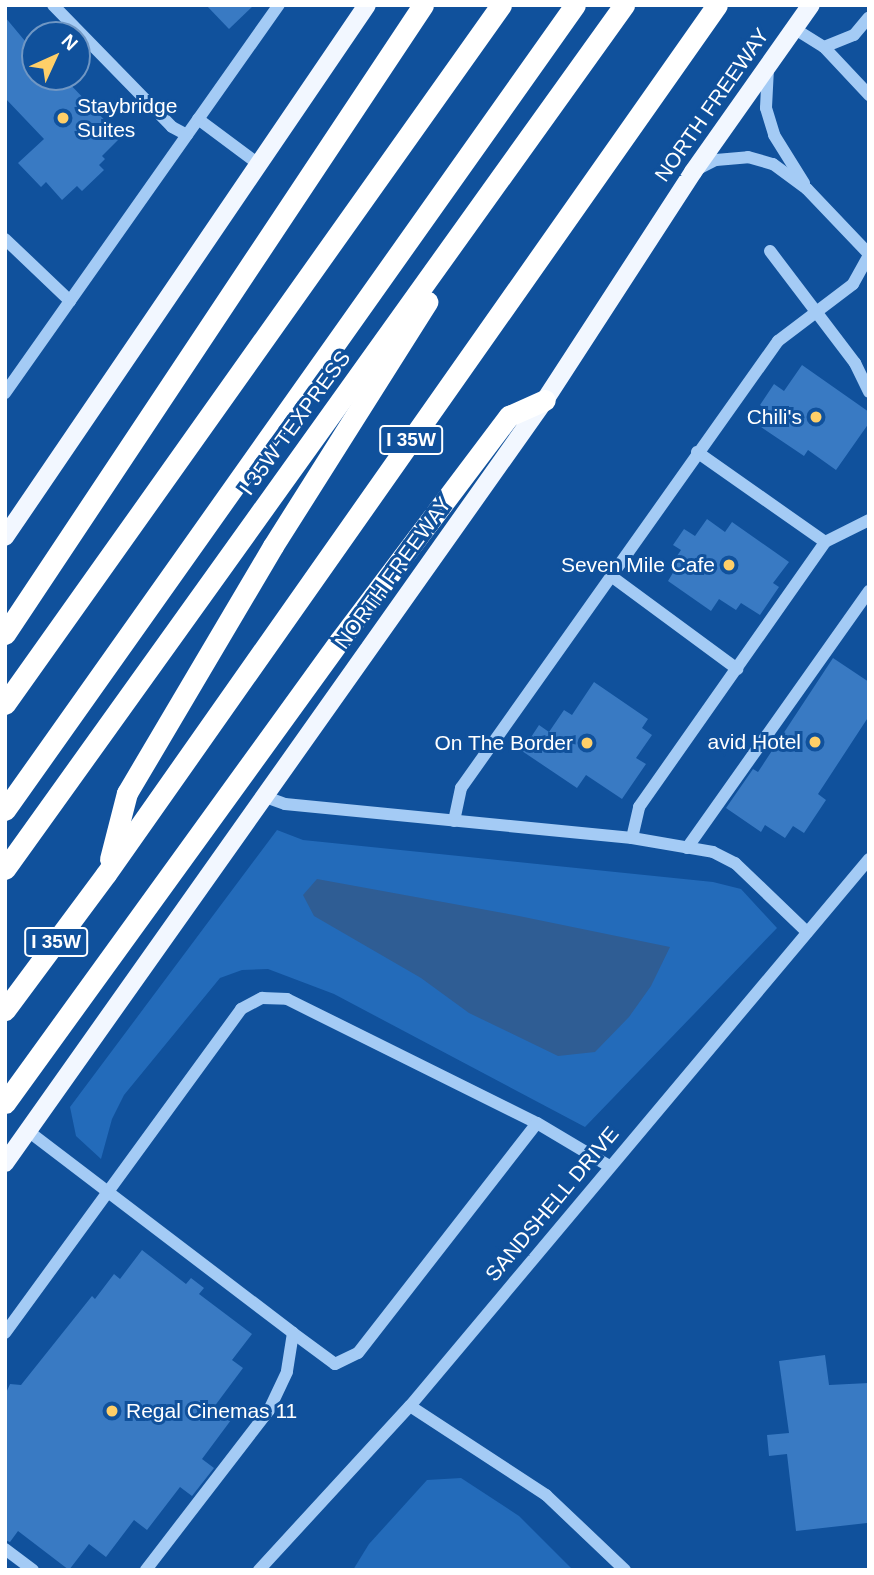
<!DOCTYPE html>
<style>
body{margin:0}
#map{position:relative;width:874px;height:1575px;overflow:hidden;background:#10519c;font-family:Helvetica,sans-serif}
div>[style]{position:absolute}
.green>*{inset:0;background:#236bba}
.water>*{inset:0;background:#2f5d94}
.building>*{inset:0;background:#397ac3}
.minor>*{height:12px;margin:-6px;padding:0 6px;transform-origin:6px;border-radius:6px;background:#a4cbf5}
.major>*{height:18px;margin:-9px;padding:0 9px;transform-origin:9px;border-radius:9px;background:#f2f7ff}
.highway>*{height:21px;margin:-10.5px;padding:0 10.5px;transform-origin:10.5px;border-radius:10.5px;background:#fff}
.dots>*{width:19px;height:19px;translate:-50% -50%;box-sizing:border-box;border:4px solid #10519c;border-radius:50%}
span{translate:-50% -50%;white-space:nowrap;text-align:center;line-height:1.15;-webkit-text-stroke:6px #10519c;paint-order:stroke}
.shield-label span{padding:2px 5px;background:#10519c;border:2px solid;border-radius:5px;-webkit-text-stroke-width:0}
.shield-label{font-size:19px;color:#fff;font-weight:700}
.street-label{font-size:21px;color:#fff}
.poi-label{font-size:21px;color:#fff}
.left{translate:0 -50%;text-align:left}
.right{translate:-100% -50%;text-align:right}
.frame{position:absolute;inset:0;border:7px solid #fff;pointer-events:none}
.north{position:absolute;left:21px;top:21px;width:70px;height:70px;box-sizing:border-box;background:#10519c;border:2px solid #7097c4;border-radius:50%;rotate:45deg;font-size:19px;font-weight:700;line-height:28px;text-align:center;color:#fff}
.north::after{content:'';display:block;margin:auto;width:24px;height:32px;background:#ffcf68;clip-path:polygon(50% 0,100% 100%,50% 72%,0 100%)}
</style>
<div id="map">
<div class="green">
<i style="clip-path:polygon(277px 830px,303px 840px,713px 882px,741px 889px,777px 928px,585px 1127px,334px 994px,268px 969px,242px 970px,220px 978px,124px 1095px,112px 1119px,101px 1159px,76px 1136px,70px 1107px)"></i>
<i style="clip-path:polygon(461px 1478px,519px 1516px,573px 1570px,353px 1570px,369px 1544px,427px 1480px)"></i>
</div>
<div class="water">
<i style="clip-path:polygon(317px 879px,514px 915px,670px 947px,651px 986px,629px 1017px,595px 1052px,558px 1056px,469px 1013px,421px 978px,314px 916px,303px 895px)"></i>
</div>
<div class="building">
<i style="clip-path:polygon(206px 5px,254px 5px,229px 29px)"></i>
<i style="clip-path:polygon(5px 17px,35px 53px,35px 77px,63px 77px,121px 137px,102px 156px,105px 159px,99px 165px,104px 170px,82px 191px,77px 186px,62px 200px,46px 182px,41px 187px,18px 163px,44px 139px,5px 98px)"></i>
<i style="clip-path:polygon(802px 365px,869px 412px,869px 423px,836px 470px,808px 450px,804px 456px,758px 425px,768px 411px,760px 405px,774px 384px,784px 391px)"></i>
<i style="clip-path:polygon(707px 519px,725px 532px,732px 522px,789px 562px,773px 583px,779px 587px,760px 615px,741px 603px,736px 610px,719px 599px,711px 611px,668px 581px,674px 571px,669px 568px,681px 550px,673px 545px,684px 529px,695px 536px)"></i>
<i style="clip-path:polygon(833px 658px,869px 682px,869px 716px,818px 794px,826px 800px,804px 833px,793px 826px,785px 838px,765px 825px,761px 832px,726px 808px,753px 769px,758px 772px)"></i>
<i style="clip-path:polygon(594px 682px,648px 719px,642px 728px,652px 735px,636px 758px,646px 764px,622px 799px,586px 775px,577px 788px,522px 751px,539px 725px,549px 732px,564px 710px,572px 715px)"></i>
<i style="clip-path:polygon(142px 1250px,186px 1284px,191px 1278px,204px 1288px,199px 1294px,252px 1334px,232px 1360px,243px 1368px,214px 1407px,231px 1420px,202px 1459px,214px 1468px,192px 1496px,180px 1487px,147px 1530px,134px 1520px,106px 1557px,89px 1544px,69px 1570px,18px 1531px,10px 1542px,5px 1540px,6px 1393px,10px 1384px,21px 1385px,92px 1296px,95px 1299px,114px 1274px,120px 1279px)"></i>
<i style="clip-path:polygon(825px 1355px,829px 1385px,869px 1383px,867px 1523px,796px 1531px,787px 1454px,769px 1456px,767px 1435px,789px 1433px,779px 1361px)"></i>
</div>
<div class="minor">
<i style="left:53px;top:5px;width:170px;rotate:45.7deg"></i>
<i style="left:172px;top:127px;width:17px;rotate:28deg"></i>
<i style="left:795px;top:29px;width:34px;rotate:32deg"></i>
<i style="left:824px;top:47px;width:66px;rotate:46.8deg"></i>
<i style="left:824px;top:47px;width:32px;rotate:-22deg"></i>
<i style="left:854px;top:35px;width:23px;rotate:-50deg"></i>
<i style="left:768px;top:68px;width:40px;rotate:92.9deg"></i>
<i style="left:766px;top:108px;width:28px;rotate:73deg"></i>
<i style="left:774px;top:135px;width:57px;rotate:58deg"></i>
<i style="left:198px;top:119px;width:74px;rotate:36.7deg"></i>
<i style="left:696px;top:170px;width:22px;rotate:-27deg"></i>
<i style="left:716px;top:160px;width:32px;rotate:-5deg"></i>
<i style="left:748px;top:157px;width:26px;rotate:16deg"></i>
<i style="left:773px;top:164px;width:42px;rotate:36.3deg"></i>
<i style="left:807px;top:189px;width:90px;rotate:46.4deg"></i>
<i style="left:5px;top:239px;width:90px;rotate:43.6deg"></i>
<i style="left:770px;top:251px;width:141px;rotate:52.8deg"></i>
<i style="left:855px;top:363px;width:32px;rotate:64deg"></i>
<i style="left:5px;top:393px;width:475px;rotate:-54.8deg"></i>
<i style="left:697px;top:452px;width:156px;rotate:35.1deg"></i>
<i style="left:611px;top:576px;width:157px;rotate:36.4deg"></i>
<i style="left:263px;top:796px;width:23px;rotate:20deg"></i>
<i style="left:285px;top:804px;width:349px;rotate:5.6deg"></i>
<i style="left:632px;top:838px;width:82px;rotate:9.8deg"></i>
<i style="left:713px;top:852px;width:25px;rotate:27deg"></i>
<i style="left:735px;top:863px;width:100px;rotate:43.8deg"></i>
<i style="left:454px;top:821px;width:34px;rotate:-78deg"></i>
<i style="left:461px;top:788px;width:548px;rotate:-54.66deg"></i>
<i style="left:778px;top:341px;width:94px;rotate:-37.2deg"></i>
<i style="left:853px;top:284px;width:33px;rotate:-61deg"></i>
<i style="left:632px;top:838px;width:32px;rotate:-77deg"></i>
<i style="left:639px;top:807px;width:324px;rotate:-54.9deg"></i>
<i style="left:825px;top:542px;width:49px;rotate:-26.6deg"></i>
<i style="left:687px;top:848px;width:315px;rotate:-54.7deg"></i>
<i style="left:28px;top:1131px;width:333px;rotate:37.3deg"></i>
<i style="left:293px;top:1333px;width:39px;rotate:99deg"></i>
<i style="left:287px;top:1372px;width:42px;rotate:115.3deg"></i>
<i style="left:269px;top:1410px;width:202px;rotate:127.6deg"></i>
<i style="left:5px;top:1333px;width:401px;rotate:-53.9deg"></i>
<i style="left:241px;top:1009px;width:24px;rotate:-28deg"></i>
<i style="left:262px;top:998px;width:25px;rotate:2deg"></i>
<i style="left:287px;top:999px;width:279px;rotate:26.4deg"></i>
<i style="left:537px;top:1123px;width:84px;rotate:30.8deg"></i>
<i style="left:293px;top:1333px;width:52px;rotate:36.4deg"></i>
<i style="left:335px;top:1364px;width:25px;rotate:-26deg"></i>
<i style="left:358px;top:1353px;width:291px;rotate:-52.1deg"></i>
<i style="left:410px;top:1406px;width:163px;rotate:33.2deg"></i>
<i style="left:546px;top:1495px;width:109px;rotate:43.5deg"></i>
<i style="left:5px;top:1549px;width:35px;rotate:37deg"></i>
<i style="left:259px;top:1570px;width:223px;rotate:-47.4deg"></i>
<i style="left:410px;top:1406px;width:714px;rotate:-50deg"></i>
</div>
<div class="major">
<i style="left:5px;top:537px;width:643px;rotate:-55.77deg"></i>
<i style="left:5px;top:1163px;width:935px;rotate:-54.71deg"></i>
<i style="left:545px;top:400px;width:272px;rotate:-57deg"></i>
<i style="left:693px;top:172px;width:204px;rotate:-54.8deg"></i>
</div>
<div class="highway">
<i style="left:5px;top:634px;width:755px;rotate:-56.39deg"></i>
<i style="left:5px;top:704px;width:857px;rotate:-54.64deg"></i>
<i style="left:5px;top:810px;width:986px;rotate:-54.7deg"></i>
<i style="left:110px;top:859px;width:68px;rotate:-75.6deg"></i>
<i style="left:127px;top:793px;width:287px;rotate:-59.4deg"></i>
<i style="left:273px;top:546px;width:289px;rotate:-57.7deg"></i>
<i style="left:5px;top:869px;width:1063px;rotate:-54.38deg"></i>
<i style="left:5px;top:1010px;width:169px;rotate:-53.4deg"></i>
<i style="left:106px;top:874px;width:1062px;rotate:-54.89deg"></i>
<i style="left:5px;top:1103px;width:571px;rotate:-54.11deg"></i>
<i style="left:340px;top:640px;width:281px;rotate:-53deg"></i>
<i style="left:509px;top:416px;width:39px;rotate:-24deg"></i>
</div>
<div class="dots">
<i style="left:63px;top:118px;background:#ffcf68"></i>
<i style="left:816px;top:417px;background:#ffcf68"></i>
<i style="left:729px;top:565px;background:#ffcf68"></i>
<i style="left:815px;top:742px;background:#ffcf68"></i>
<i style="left:587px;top:743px;background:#ffcf68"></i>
<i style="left:112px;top:1411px;background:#ffcf68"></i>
</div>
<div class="shield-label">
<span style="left:411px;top:440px">I 35W</span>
<span style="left:56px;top:942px">I 35W</span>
</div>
<div class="street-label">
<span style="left:712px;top:105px;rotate:-55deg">NORTH FREEWAY</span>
<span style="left:295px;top:423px;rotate:-54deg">I 35W TEXPRESS</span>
<span style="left:393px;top:573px;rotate:-54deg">NORTH FREEWAY</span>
<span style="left:552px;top:1204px;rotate:-50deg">SANDSHELL DRIVE</span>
</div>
<div class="poi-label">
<span class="left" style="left:77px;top:118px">Staybridge<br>Suites</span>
<span class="right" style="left:802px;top:417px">Chili's</span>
<span class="right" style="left:715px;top:565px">Seven Mile Cafe</span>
<span class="right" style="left:801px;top:742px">avid Hotel</span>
<span class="right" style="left:573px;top:743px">On The Border</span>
<span class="left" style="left:126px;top:1411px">Regal Cinemas 11</span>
</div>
<div class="frame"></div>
<div class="north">N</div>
</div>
